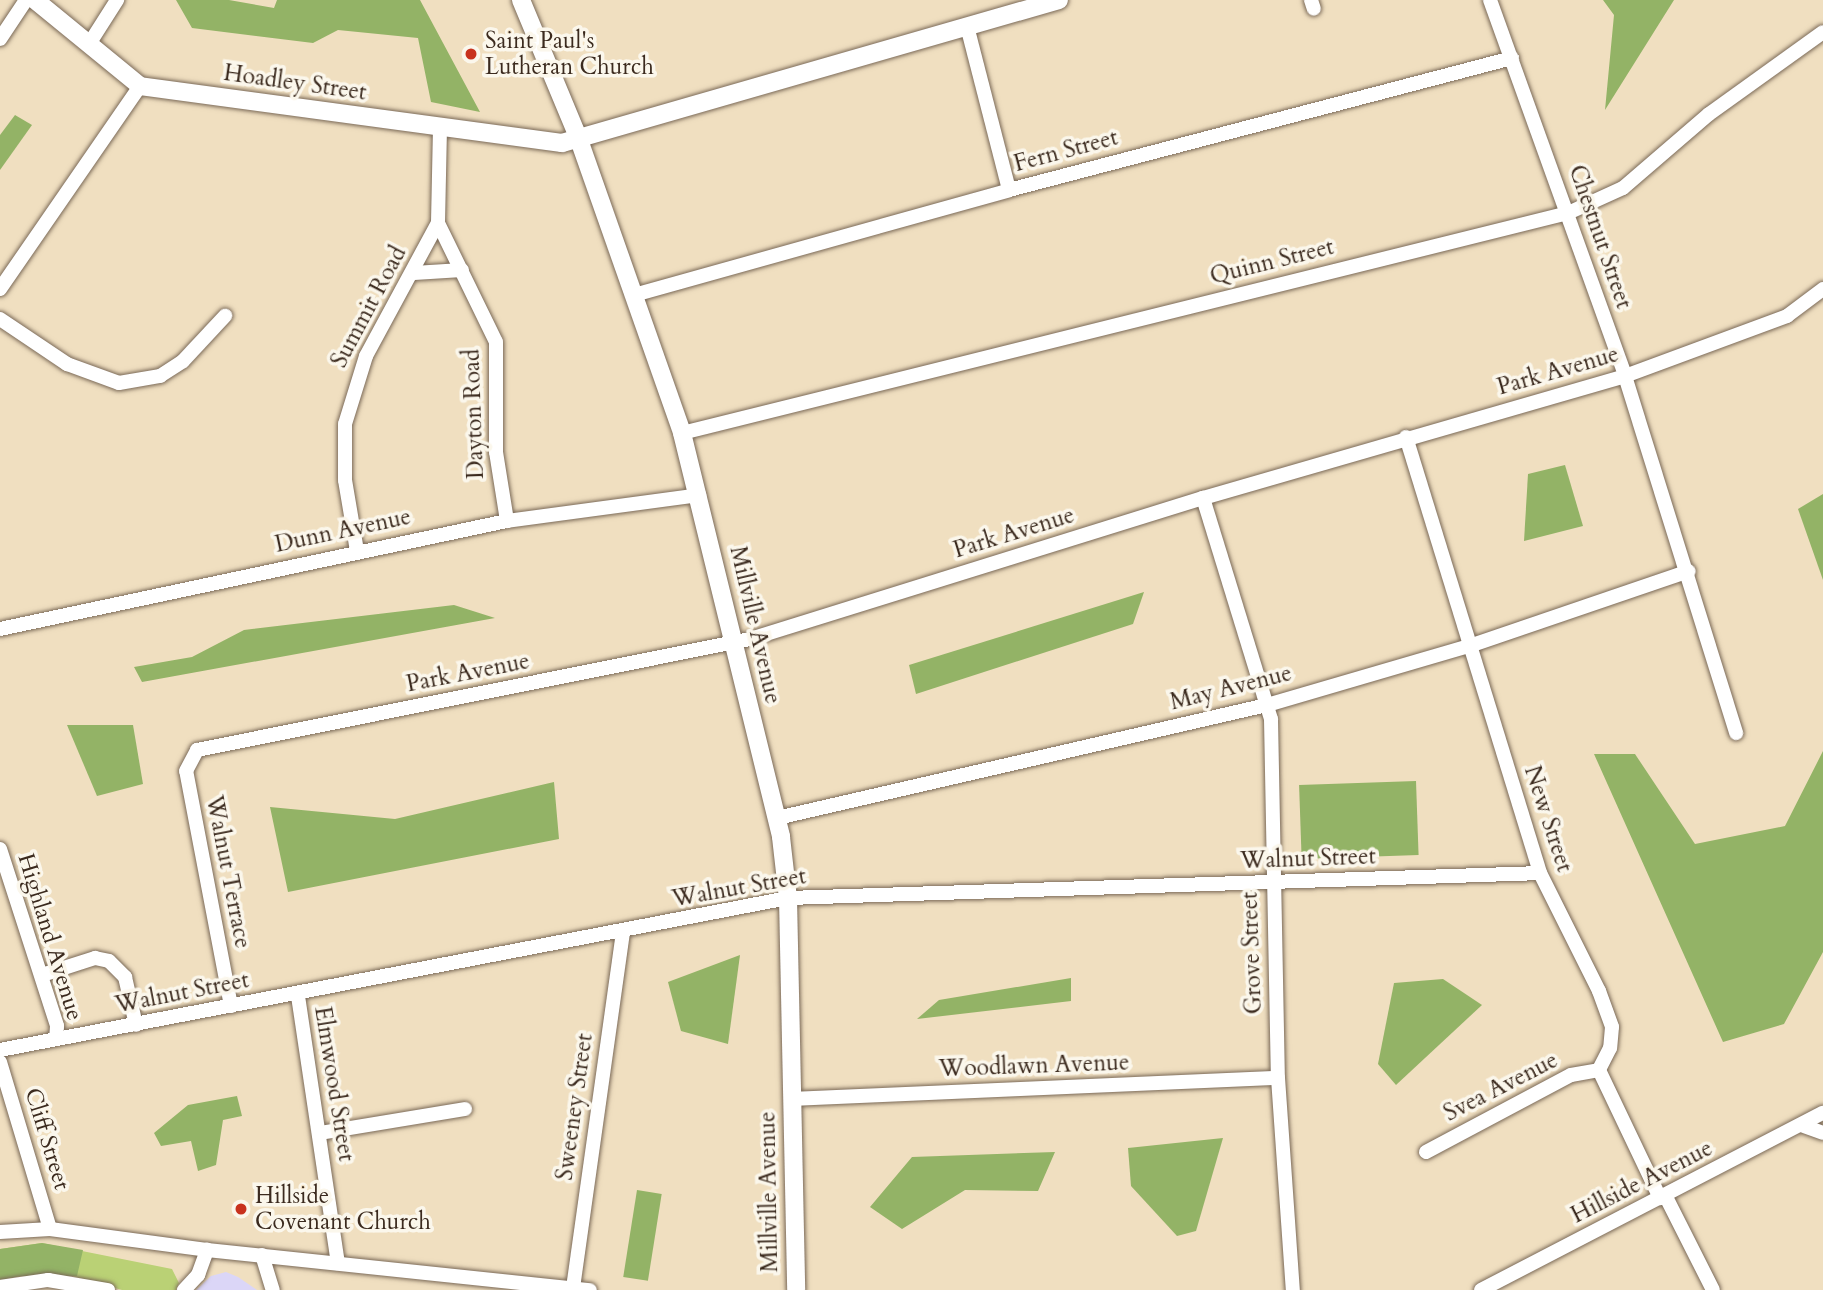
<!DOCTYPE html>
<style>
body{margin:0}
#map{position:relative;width:1823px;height:1290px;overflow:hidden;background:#f0dfc0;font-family:Cardo,serif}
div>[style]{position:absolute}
.built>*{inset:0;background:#dbd6f7}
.green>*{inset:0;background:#bad175}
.forest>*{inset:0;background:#93b366;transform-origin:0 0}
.roads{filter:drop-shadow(0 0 2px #7a6957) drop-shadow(0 0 2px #7a6957)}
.minor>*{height:14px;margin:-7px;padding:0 7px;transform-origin:7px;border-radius:7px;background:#fff}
.tertiary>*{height:18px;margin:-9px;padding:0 9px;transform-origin:9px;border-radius:9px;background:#fff}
.dots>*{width:19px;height:19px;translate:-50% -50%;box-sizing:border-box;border:4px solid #fbf7ec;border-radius:50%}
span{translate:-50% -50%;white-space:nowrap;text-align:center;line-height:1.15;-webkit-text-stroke:7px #fbf7ec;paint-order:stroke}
.poi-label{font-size:23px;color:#3b2a1e}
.left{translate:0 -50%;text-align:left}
.street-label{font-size:23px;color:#3b2a1e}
</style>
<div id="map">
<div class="built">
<i style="clip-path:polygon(226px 1272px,238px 1277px,257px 1290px,196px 1290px,211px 1276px)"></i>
</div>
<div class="green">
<i style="clip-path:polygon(42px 1243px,172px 1269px,179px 1283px,176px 1290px,122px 1290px,65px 1274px,12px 1277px,0 1249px)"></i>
</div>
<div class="forest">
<i style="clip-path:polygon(176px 0,229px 0,274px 8px,277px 0,420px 0,480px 112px,431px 102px,418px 38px,338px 30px,313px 43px,192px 28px)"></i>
<i style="clip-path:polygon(1603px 0,1674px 0,1605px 110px,1614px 15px)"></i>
<i style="clip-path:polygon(15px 115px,32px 125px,0 170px,0 135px)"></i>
<i style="clip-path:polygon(1565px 465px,1583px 526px,1524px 541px,1528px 474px)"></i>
<i style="clip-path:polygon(1823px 494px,1823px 580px,1798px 509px)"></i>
<i style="clip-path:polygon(1144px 592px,1133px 624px,916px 694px,909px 665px)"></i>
<i style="clip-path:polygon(454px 605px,495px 618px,142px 682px,134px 667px,192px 657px,244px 630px)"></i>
<i style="clip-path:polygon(67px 725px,133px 725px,143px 784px,97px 796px)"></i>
<i style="clip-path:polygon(1823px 751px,1823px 952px,1784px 1024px,1723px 1042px,1594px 754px,1635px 754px,1695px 844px,1785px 826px)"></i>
<i style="left:1416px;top:781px;width:74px;height:117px;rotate:88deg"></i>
<i style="clip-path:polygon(554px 782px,559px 839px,288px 892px,270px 807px,395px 819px)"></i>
<i style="clip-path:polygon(740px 955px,728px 1044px,681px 1031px,668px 982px)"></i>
<i style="clip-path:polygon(1071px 978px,1071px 1001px,917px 1019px,939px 1000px)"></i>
<i style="clip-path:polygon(1443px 979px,1482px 1005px,1396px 1085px,1378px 1064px,1394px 983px)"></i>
<i style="clip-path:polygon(237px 1096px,242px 1116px,223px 1120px,216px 1165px,198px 1171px,191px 1141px,161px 1146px,154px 1133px,188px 1105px)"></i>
<i style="clip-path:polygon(1223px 1138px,1196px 1231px,1177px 1236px,1131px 1186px,1128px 1148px)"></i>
<i style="clip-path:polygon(1055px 1152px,1038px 1191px,965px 1190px,902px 1229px,870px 1207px,912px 1157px)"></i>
<i style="left:637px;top:1190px;width:25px;height:88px;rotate:9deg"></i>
<i style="clip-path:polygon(42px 1243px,83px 1250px,77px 1276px,20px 1276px,0 1281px,0 1249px)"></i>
</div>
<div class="roads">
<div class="minor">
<i style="left:1311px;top:0;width:9px;rotate:72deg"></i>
<i style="left:1490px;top:0;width:400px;rotate:70.2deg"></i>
<i style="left:1625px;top:376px;width:374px;rotate:72.7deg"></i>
<i style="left:967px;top:26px;width:169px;rotate:75.6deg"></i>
<i style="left:0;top:39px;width:47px;rotate:-56.3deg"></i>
<i style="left:91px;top:41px;width:49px;rotate:-57.6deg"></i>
<i style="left:438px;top:223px;width:132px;rotate:64deg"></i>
<i style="left:496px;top:342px;width:110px;rotate:90deg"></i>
<i style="left:496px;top:452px;width:70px;rotate:80.9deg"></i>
<i style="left:414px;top:273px;width:48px;rotate:-3.6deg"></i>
<i style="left:0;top:289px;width:247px;rotate:-55.4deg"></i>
<i style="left:634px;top:295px;width:389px;rotate:-15.6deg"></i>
<i style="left:1009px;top:190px;width:520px;rotate:-14.7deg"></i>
<i style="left:0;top:319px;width:81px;rotate:33.9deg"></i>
<i style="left:67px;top:364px;width:55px;rotate:20.1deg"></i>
<i style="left:119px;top:383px;width:42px;rotate:-9.7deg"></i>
<i style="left:160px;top:376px;width:27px;rotate:-33deg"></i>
<i style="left:183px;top:361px;width:62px;rotate:-47deg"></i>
<i style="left:682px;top:433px;width:913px;rotate:-13.94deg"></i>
<i style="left:1568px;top:213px;width:60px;rotate:-24.4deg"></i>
<i style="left:1623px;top:188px;width:113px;rotate:-40.7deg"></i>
<i style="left:1709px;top:114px;width:140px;rotate:-35.7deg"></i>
<i style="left:1406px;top:437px;width:456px;rotate:72.9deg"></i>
<i style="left:1540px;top:873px;width:132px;rotate:63.4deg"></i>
<i style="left:1599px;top:991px;width:38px;rotate:70deg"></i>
<i style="left:1612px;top:1027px;width:21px;rotate:95deg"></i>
<i style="left:1610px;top:1048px;width:25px;rotate:117deg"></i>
<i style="left:1599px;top:1070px;width:142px;rotate:64.5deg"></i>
<i style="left:1203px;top:498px;width:231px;rotate:72.9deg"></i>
<i style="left:1271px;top:719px;width:359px;rotate:88.9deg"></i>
<i style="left:1278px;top:1078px;width:213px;rotate:86deg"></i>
<i style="left:357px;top:551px;width:72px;rotate:-99.6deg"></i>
<i style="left:345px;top:480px;width:56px;rotate:-90deg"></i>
<i style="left:345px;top:424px;width:71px;rotate:-72.8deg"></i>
<i style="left:366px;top:356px;width:151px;rotate:-61.6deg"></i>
<i style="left:438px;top:223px;width:95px;rotate:-88.8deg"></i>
<i style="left:0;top:629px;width:518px;rotate:-12.03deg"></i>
<i style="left:507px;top:521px;width:194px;rotate:-7.7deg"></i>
<i style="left:777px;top:818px;width:503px;rotate:-12.99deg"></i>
<i style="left:1267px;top:705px;width:210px;rotate:-16.3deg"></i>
<i style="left:1469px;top:646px;width:232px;rotate:-18.8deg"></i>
<i style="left:0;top:849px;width:186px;rotate:72.1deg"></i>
<i style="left:57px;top:1026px;width:13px;rotate:94deg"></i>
<i style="left:42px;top:975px;width:56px;rotate:-17.8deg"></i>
<i style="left:95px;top:958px;width:14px;rotate:12deg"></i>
<i style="left:109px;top:961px;width:23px;rotate:45deg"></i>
<i style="left:125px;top:977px;width:49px;rotate:77.1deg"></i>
<i style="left:298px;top:996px;width:270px;rotate:81.5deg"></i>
<i style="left:231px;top:1006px;width:239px;rotate:-100.8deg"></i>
<i style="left:186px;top:771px;width:24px;rotate:-62deg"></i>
<i style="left:197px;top:750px;width:564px;rotate:-11.35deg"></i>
<i style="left:750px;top:639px;width:474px;rotate:-17.3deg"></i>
<i style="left:1203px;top:498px;width:439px;rotate:-16.1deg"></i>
<i style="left:1625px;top:376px;width:173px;rotate:-20.3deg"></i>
<i style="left:1787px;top:316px;width:45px;rotate:-36.9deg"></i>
<i style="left:0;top:1050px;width:803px;rotate:-10.92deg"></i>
<i style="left:788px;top:898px;width:752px;rotate:-1.9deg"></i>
<i style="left:0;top:1062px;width:174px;rotate:73.3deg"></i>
<i style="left:792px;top:1099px;width:486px;rotate:-2.5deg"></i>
<i style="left:1804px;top:1126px;width:20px;rotate:20deg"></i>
<i style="left:320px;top:1133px;width:147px;rotate:-9.4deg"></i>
<i style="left:1426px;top:1152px;width:164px;rotate:-28deg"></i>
<i style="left:1571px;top:1075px;width:28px;rotate:-10deg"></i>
<i style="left:1665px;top:1195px;width:106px;rotate:63.2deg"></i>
<i style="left:0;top:1232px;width:50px;rotate:-3.4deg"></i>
<i style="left:50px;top:1229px;width:158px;rotate:7.6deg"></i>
<i style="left:262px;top:1255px;width:37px;rotate:73deg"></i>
<i style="left:0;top:1287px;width:49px;rotate:-8.3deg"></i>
<i style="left:48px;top:1280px;width:61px;rotate:9.5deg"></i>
<i style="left:573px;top:1288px;width:359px;rotate:-82deg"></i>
<i style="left:184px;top:1290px;width:21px;rotate:-47deg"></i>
<i style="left:198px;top:1275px;width:27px;rotate:-70deg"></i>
<i style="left:207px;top:1250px;width:385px;rotate:6deg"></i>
<i style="left:1481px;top:1290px;width:385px;rotate:-27.4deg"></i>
</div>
<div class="tertiary">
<i style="left:35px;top:0;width:136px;rotate:39.3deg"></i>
<i style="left:140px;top:86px;width:426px;rotate:7.7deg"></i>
<i style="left:562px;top:143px;width:517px;rotate:-16.05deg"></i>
<i style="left:521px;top:0;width:148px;rotate:67.4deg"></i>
<i style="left:578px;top:137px;width:314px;rotate:70.6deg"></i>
<i style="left:682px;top:433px;width:416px;rotate:76.2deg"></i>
<i style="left:781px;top:837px;width:61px;rotate:83.5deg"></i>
<i style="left:788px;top:898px;width:392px;rotate:88.8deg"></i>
</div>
</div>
<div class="dots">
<i style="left:471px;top:54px;background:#c8321e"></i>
<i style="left:241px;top:1209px;background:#c8321e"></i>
</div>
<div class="poi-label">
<span class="left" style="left:485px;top:54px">Saint Paul's<br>Lutheran Church</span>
<span class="left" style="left:255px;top:1209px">Hillside<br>Covenant Church</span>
</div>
<div class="street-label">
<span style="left:295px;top:83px;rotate:8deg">Hoadley Street</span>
<span style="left:1066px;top:151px;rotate:-15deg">Fern Street</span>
<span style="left:1600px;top:237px;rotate:71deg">Chestnut Street</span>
<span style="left:1272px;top:262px;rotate:-14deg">Quinn Street</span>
<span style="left:369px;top:307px;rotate:-62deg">Summit Road</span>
<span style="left:1558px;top:371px;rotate:-16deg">Park Avenue</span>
<span style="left:474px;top:414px;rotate:-92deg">Dayton Road</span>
<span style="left:343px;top:531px;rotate:-12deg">Dunn Avenue</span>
<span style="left:1014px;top:533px;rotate:-17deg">Park Avenue</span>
<span style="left:755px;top:625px;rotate:77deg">Millville Avenue</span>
<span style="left:468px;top:673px;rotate:-11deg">Park Avenue</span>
<span style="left:1231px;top:688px;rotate:-14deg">May Avenue</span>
<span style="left:1548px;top:819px;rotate:72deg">New Street</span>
<span style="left:1308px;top:859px;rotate:-2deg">Walnut Street</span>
<span style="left:228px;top:872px;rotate:79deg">Walnut Terrace</span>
<span style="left:739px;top:888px;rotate:-10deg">Walnut Street</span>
<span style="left:50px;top:937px;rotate:73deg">Highland Avenue</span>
<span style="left:1252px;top:953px;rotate:-92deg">Grove Street</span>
<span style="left:182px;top:993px;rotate:-11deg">Walnut Street</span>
<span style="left:1034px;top:1066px;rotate:-2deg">Woodlawn Avenue</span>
<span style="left:334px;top:1084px;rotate:81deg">Elmwood Street</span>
<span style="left:1501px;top:1087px;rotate:-27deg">Svea Avenue</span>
<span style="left:575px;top:1107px;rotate:-82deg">Sweeney Street</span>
<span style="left:47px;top:1139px;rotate:73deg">Cliff Street</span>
<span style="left:1642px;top:1182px;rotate:-27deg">Hillside Avenue</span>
<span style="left:769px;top:1192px;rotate:-91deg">Millville Avenue</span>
</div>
</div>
